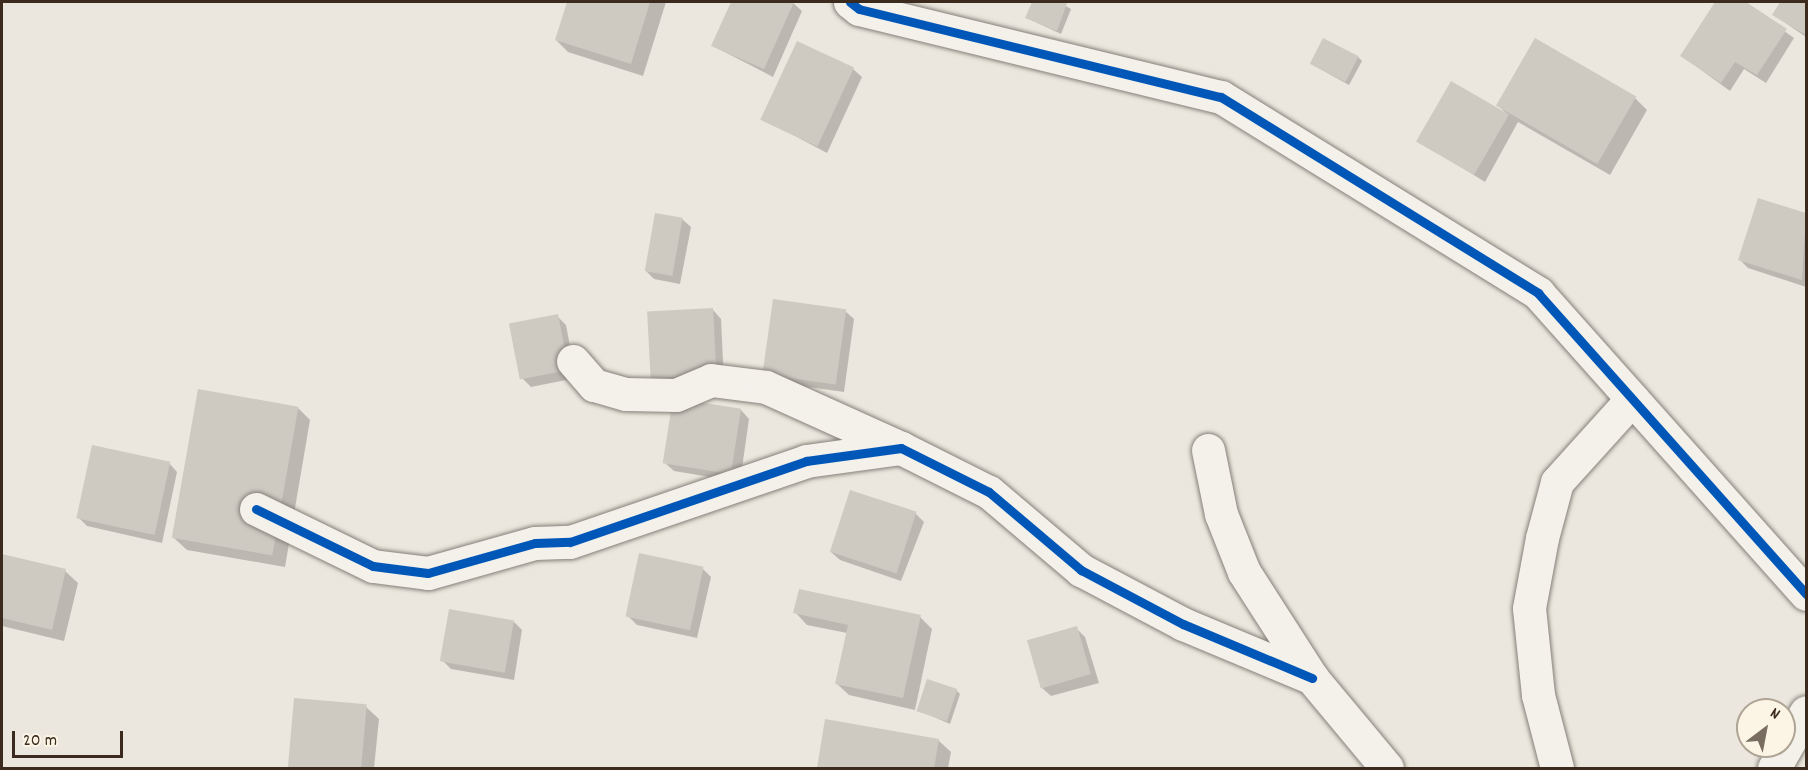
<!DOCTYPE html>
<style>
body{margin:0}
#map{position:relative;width:1808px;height:770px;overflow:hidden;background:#ebe7de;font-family:Dekko,sans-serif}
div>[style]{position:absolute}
.shadow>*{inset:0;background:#0003}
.building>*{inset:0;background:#cecac2;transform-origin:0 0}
.roads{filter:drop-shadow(0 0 2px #858079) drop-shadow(0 0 2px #858079)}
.street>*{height:33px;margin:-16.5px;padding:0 16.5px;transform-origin:16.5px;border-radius:16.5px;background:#f4f0ea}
.cycleway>*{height:9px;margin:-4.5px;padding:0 4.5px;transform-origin:4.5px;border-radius:4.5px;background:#0057b8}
span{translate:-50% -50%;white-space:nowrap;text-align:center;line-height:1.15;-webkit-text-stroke:6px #fcf5e5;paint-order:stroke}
.frame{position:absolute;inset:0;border:3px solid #3b2a1e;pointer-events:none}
.north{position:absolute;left:1736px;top:698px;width:60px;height:60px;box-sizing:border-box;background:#fcf5e5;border:2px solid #afa495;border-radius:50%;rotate:32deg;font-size:16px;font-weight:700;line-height:24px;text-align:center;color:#3b2a1e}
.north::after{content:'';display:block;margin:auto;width:21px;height:27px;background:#796c61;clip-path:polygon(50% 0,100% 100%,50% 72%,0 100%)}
.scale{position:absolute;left:12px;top:731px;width:111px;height:27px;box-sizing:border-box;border:3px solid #3b2a1e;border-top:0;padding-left:8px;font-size:18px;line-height:21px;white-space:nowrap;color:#3b2a1e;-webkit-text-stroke:4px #fcf5e5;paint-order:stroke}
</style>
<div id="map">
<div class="shadow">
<i style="clip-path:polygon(568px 2px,666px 2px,643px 76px,568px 52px,556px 40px)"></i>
<i style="clip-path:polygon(732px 2px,792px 2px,802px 11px,773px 77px,713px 46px)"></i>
<i style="clip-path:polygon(1033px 2px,1059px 2px,1071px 9px,1061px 34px,1027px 18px)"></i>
<i style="clip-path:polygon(1717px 2px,1743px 2px,1794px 38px,1766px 83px,1744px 69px,1730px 91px,1682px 56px)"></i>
<i style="clip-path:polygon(1782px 2px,1806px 2px,1806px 37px,1774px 15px)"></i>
<i style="clip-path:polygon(1358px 57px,1362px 61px,1349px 85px,1311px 64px)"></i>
<i style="clip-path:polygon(853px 69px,862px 77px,827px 153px,763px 119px)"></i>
<i style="clip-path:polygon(1635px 98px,1647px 110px,1610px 175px,1518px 122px,1485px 182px,1419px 141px,1506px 113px,1497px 105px)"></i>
<i style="clip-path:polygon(1759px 199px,1806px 215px,1806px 287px,1748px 268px,1739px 259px)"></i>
<i style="clip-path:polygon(682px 219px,691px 227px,680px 284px,654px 279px,646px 271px)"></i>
<i style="clip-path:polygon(713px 310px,721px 319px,724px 383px,660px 386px,651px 377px)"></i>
<i style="clip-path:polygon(845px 311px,854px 319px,844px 392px,773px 382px)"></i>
<i style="clip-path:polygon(557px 316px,566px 325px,576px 378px,531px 387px,522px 378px)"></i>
<i style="clip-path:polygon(298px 408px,310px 420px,285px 567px,187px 550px,174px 538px)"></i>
<i style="clip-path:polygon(741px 410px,749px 419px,740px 482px,674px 471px,665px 463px)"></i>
<i style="clip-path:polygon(169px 463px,177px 472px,162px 543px,87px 526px,78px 517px)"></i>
<i style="clip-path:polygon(915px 513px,924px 522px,901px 581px,840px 560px,831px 552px)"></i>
<i style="clip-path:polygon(2px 556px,65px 571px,78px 583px,64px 641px,2px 626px)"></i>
<i style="clip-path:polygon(702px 568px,711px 577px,697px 638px,637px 625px,628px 616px)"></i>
<i style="clip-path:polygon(795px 612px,920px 617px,932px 629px,915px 710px,849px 695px,836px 683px,847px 633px,807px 625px)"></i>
<i style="clip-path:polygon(513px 621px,522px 630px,514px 680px,451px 669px,443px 661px)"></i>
<i style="clip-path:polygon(1076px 628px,1085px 637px,1099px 683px,1051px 696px,1042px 688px)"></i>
<i style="clip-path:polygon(956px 690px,960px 694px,950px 724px,918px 710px)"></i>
<i style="clip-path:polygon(295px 700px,366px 707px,379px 719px,374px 768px,289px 768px)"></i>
<i style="clip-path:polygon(826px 721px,938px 740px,951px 752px,948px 768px,818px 768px)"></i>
</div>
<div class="building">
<i style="clip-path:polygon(567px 2px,650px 2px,631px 64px,555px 40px)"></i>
<i style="clip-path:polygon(731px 2px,794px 2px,764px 69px,711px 46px)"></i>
<i style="clip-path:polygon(1032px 2px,1067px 3px,1057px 31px,1025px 18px)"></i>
<i style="clip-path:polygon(1715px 2px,1746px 2px,1787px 29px,1757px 75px,1735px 62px,1721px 83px,1680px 56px)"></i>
<i style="clip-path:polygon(1780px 2px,1806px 2px,1806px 35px,1772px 15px)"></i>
<i style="left:1323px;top:38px;width:40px;height:29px;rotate:27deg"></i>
<i style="left:1535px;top:38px;width:117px;height:78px;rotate:30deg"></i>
<i style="left:797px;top:41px;width:63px;height:87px;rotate:25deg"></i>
<i style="left:1451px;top:81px;width:67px;height:70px;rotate:30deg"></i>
<i style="clip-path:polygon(1758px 198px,1806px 213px,1802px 280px,1738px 260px)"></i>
<i style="left:655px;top:213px;width:28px;height:59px;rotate:10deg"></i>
<i style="left:773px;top:299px;width:74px;height:76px;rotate:8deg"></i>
<i style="left:713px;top:308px;width:67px;height:66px;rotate:87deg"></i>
<i style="left:558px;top:314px;width:57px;height:50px;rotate:79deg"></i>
<i style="left:198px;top:389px;width:102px;height:151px;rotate:10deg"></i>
<i style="left:673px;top:398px;width:69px;height:66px;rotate:9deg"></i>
<i style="left:92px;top:445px;width:80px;height:75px;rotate:12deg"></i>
<i style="left:850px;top:490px;width:70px;height:65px;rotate:18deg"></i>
<i style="left:639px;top:553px;width:66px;height:65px;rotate:12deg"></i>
<i style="clip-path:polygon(2px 554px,66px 569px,52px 630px,2px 618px)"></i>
<i style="clip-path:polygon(799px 589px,921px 615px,903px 698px,835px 684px,848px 625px,793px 613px)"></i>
<i style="left:449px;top:609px;width:66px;height:53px;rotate:10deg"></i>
<i style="left:1077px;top:626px;width:50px;height:52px;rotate:74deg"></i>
<i style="left:927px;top:679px;width:32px;height:34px;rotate:18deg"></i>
<i style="left:294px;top:698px;width:73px;height:70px;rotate:5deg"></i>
<i style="clip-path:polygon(825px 719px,939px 739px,934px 768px,817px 768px)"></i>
</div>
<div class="roads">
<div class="street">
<i style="left:850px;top:2px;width:11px;rotate:38deg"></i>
<i style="left:859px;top:9px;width:373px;rotate:13.7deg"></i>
<i style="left:1221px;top:97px;width:373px;rotate:31.7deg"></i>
<i style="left:1538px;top:293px;width:403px;rotate:48.3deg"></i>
<i style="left:573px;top:361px;width:32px;rotate:49deg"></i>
<i style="left:594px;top:385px;width:33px;rotate:16deg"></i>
<i style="left:626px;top:394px;width:50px;rotate:1.1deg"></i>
<i style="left:676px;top:395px;width:38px;rotate:-23deg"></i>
<i style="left:711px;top:380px;width:55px;rotate:7.3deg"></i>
<i style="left:766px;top:387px;width:148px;rotate:24.3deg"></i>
<i style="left:1208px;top:450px;width:65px;rotate:78.5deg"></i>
<i style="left:1221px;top:514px;width:62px;rotate:68.4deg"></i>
<i style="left:1244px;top:572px;width:126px;rotate:57.3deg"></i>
<i style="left:1312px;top:678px;width:117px;rotate:50.2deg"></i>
<i style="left:256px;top:509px;width:130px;rotate:26deg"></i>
<i style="left:373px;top:566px;width:55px;rotate:7.3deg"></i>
<i style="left:428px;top:573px;width:111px;rotate:-15.7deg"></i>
<i style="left:535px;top:543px;width:35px;rotate:-2deg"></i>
<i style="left:570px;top:542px;width:250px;rotate:-18.9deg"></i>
<i style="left:806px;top:461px;width:96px;rotate:-7.8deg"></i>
<i style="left:901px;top:448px;width:98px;rotate:26.6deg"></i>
<i style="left:989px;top:492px;width:121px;rotate:40.3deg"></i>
<i style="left:1081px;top:570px;width:115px;rotate:27.9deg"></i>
<i style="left:1183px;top:624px;width:140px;rotate:22.7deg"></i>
<i style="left:1557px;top:768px;width:75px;rotate:-104.6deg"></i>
<i style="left:1538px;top:695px;width:87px;rotate:-95.9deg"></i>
<i style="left:1529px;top:608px;width:71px;rotate:-79.5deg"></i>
<i style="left:1542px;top:538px;width:58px;rotate:-75deg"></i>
<i style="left:1557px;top:482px;width:112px;rotate:-47.9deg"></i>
<i style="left:1774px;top:768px;width:64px;rotate:-60.3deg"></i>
</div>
</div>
<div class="cycleway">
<i style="left:850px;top:2px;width:11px;rotate:38deg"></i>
<i style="left:859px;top:9px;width:373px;rotate:13.7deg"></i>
<i style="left:1221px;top:97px;width:373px;rotate:31.7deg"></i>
<i style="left:1538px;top:293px;width:403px;rotate:48.3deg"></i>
<i style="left:256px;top:509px;width:130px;rotate:26deg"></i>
<i style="left:373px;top:566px;width:55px;rotate:7.3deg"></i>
<i style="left:428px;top:573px;width:111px;rotate:-15.7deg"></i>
<i style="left:535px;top:543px;width:35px;rotate:-2deg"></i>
<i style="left:570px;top:542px;width:250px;rotate:-18.9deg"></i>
<i style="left:806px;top:461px;width:96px;rotate:-7.8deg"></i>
<i style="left:901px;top:448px;width:98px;rotate:26.6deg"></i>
<i style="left:989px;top:492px;width:121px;rotate:40.3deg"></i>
<i style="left:1081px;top:570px;width:115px;rotate:27.9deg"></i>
<i style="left:1183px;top:624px;width:140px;rotate:22.7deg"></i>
</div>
<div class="frame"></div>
<div class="north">N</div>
<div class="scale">20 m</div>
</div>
